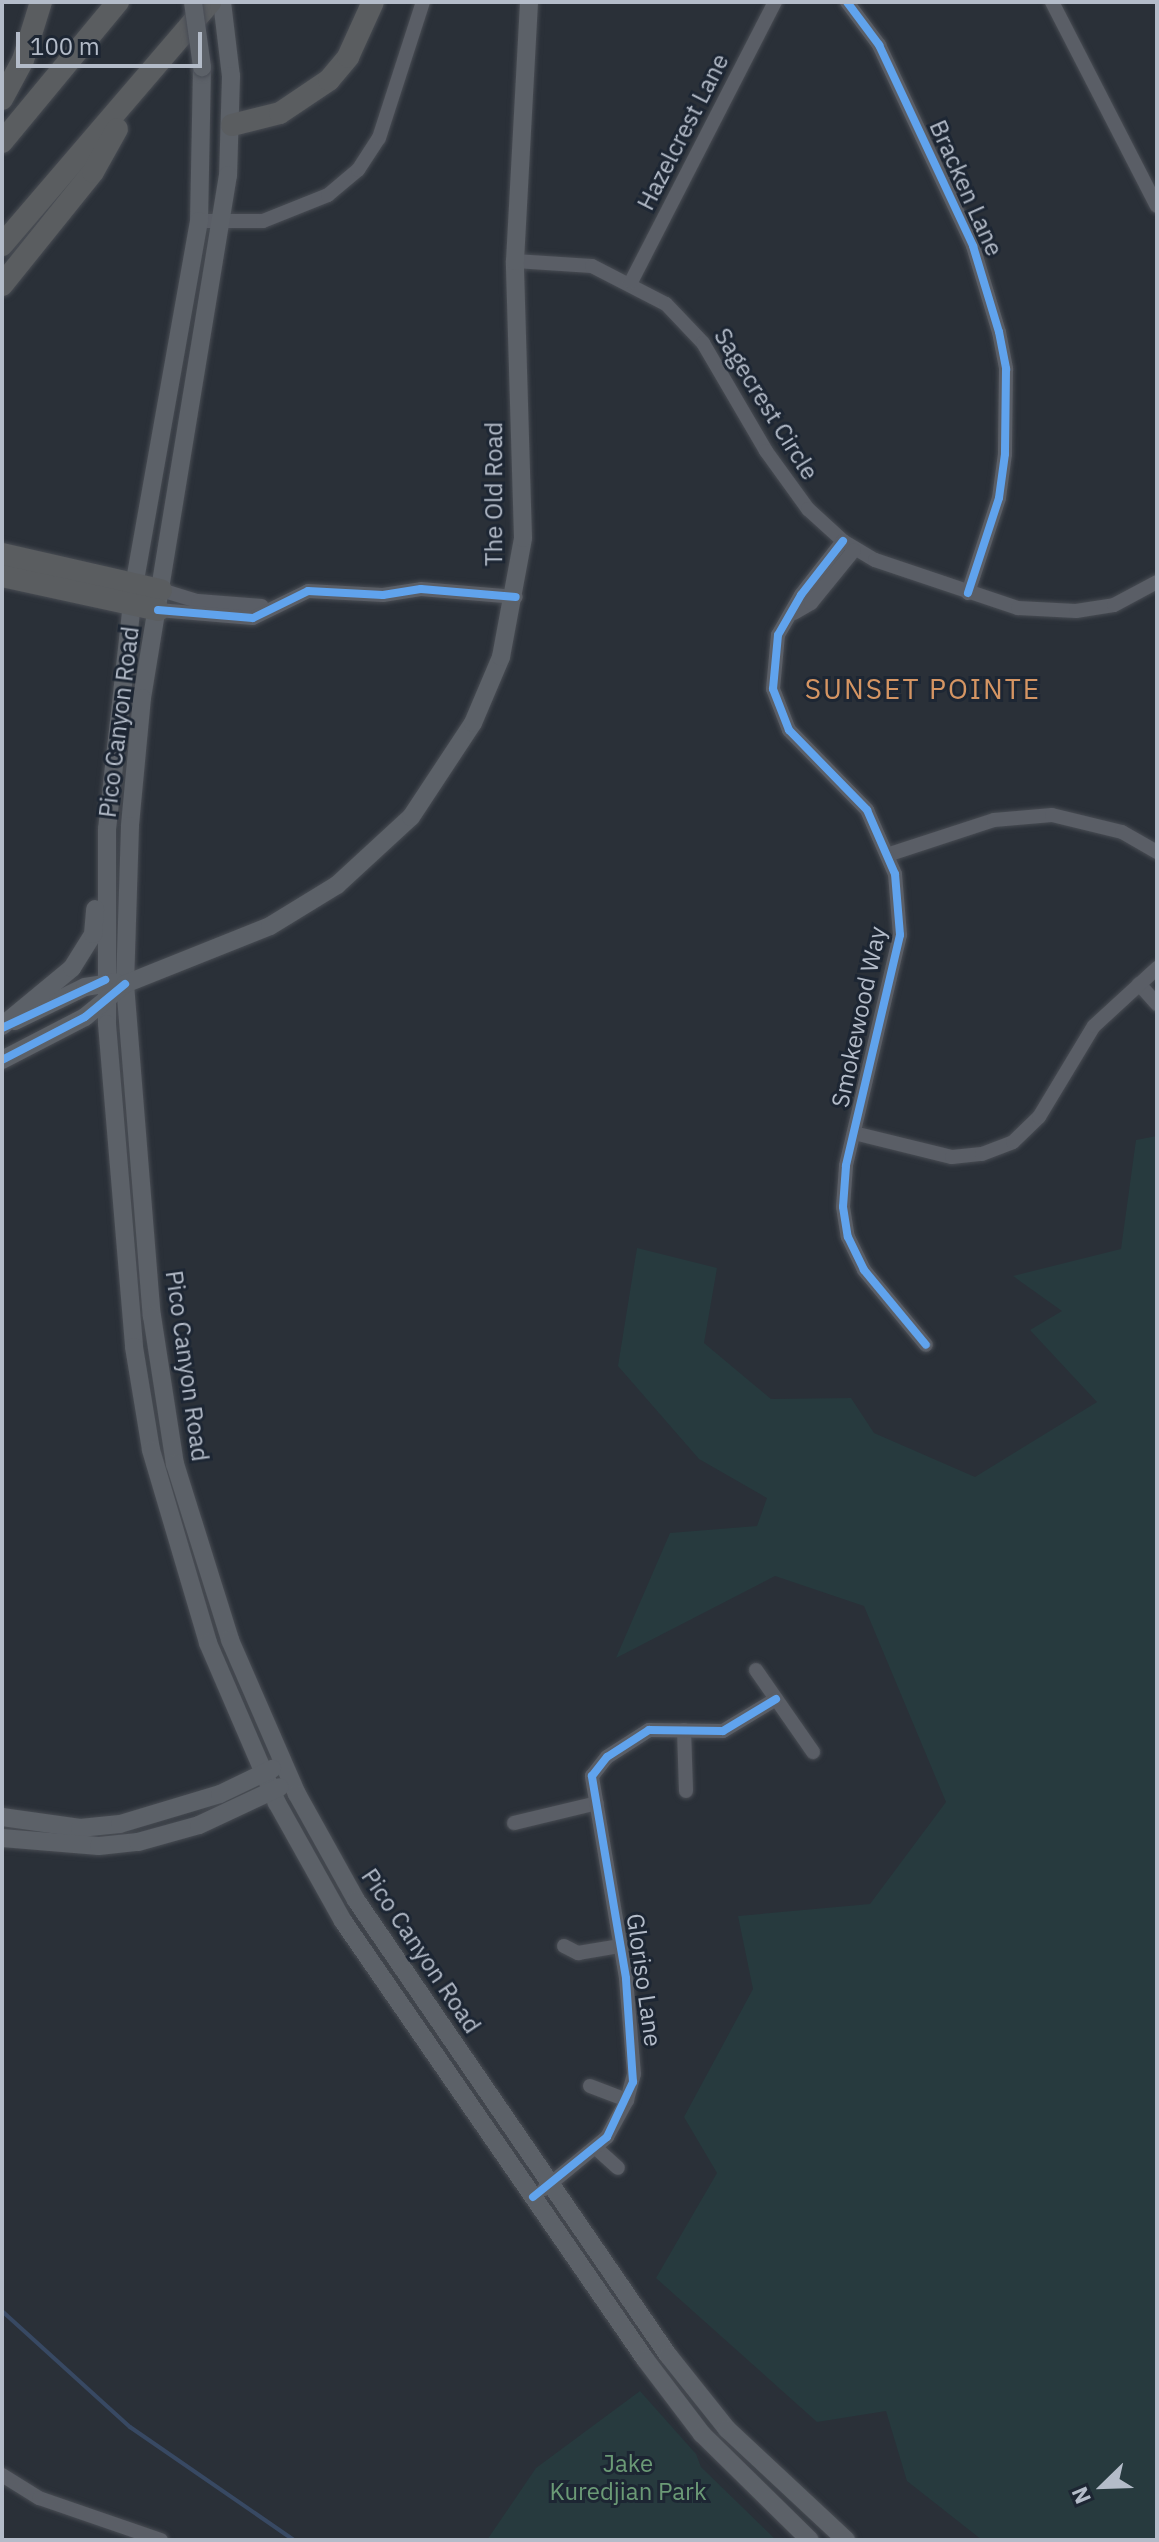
<!DOCTYPE html>
<style>
body{margin:0}
#map{position:relative;width:1159px;height:2542px;overflow:hidden;background:#2a3038;font-family:"IBM Plex Sans",sans-serif}
div>[style]{position:absolute}
.green>*{inset:0;background:#273a3e}
.stream>*{height:4px;margin:-2px;padding:0 2px;transform-origin:2px;border-radius:2px;background:#384963}
.roads{filter:drop-shadow(0 0 2px #484c53) drop-shadow(0 0 2px #484c53)}
.minor>*{height:14px;margin:-7px;padding:0 7px;transform-origin:7px;border-radius:7px;background:#5a5e66}
.major>*{height:18px;margin:-9px;padding:0 9px;transform-origin:9px;border-radius:9px;background:#5c6168}
.highway>*{height:22px;margin:-11px;padding:0 11px;transform-origin:11px;border-radius:11px;background:#5a5d60}
.bridges{filter:drop-shadow(0 0 2px #484c55) drop-shadow(0 0 2px #484c55)}
.major-bridge>*{height:18px;margin:-9px;padding:0 9px;transform-origin:9px;border-radius:9px;background:#5c6168}
.cycleway>*{height:8px;margin:-4px;padding:0 4px;transform-origin:4px;border-radius:4px;background:#60a3ed}
span{translate:-50% -50%;white-space:nowrap;text-align:center;line-height:1.15;-webkit-text-stroke:6px #1d2633;paint-order:stroke}
.street-label{font-size:24px;color:#b4bcc9}
.park-label{font-size:24px;color:#6b9a76}
.quarter-label{font-size:28px;color:#d59563;letter-spacing:2px}
.frame{position:absolute;inset:0;border:4px solid #b4bcc9;pointer-events:none}
.north{position:absolute;left:1063px;top:2446px;width:80px;height:80px;-webkit-text-stroke:6px #1d2633;paint-order:stroke;rotate:247deg;font-size:22px;font-weight:700;line-height:32px;text-align:center;color:#b4bcc9}
.north::after{content:'';display:block;margin:auto;width:28px;height:36px;background:#b4bcc9;clip-path:polygon(50% 0,100% 100%,50% 72%,0 100%)}
.scale{position:absolute;left:16px;top:32px;width:186px;height:36px;box-sizing:border-box;border:4px solid #b4bcc9;border-top:0;padding-left:10px;font-size:24px;line-height:28px;white-space:nowrap;color:#b4bcc9;-webkit-text-stroke:6px #1d2633;paint-order:stroke}
</style>
<div id="map">
<div class="green">
<i style="clip-path:polygon(1157px 1136px,1157px 2540px,982px 2540px,907px 2481px,886px 2411px,817px 2422px,656px 2278px,717px 2173px,684px 2117px,753px 1989px,738px 1916px,870px 1904px,946px 1802px,864px 1606px,775px 1576px,616px 1658px,670px 1533px,757px 1526px,767px 1498px,699px 1459px,618px 1366px,637px 1248px,717px 1268px,704px 1343px,771px 1399px,851px 1398px,874px 1433px,975px 1477px,1097px 1402px,1030px 1330px,1062px 1311px,1013px 1276px,1121px 1249px,1136px 1140px)"></i>
<i style="clip-path:polygon(640px 2391px,696px 2454px,701px 2467px,776px 2540px,487px 2540px,536px 2468px)"></i>
</div>
<div class="stream">
<i style="left:2px;top:2311px;width:173px;rotate:42.2deg"></i>
<i style="left:130px;top:2427px;width:199px;rotate:34.6deg"></i>
</div>
<div class="roads">
<div class="minor">
<i style="left:847px;top:2px;width:54px;rotate:53.3deg"></i>
<i style="left:879px;top:45px;width:222px;rotate:64.9deg"></i>
<i style="left:973px;top:246px;width:90px;rotate:73.2deg"></i>
<i style="left:999px;top:332px;width:38px;rotate:79deg"></i>
<i style="left:1006px;top:369px;width:85px;rotate:90.7deg"></i>
<i style="left:1005px;top:454px;width:44px;rotate:97.8deg"></i>
<i style="left:999px;top:498px;width:100px;rotate:108.1deg"></i>
<i style="left:1052px;top:2px;width:229px;rotate:62.8deg"></i>
<i style="left:199px;top:221px;width:64px"></i>
<i style="left:263px;top:221px;width:70px;rotate:-21.8deg"></i>
<i style="left:328px;top:195px;width:39px;rotate:-40deg"></i>
<i style="left:358px;top:170px;width:38px;rotate:-57deg"></i>
<i style="left:379px;top:138px;width:143px;rotate:-72.1deg"></i>
<i style="left:515px;top:261px;width:77px;rotate:3.7deg"></i>
<i style="left:592px;top:266px;width:83px;rotate:27.2deg"></i>
<i style="left:666px;top:304px;width:54px;rotate:46.5deg"></i>
<i style="left:703px;top:343px;width:125px;rotate:59.7deg"></i>
<i style="left:766px;top:451px;width:72px;rotate:54.1deg"></i>
<i style="left:808px;top:509px;width:47px;rotate:42.4deg"></i>
<i style="left:843px;top:541px;width:37px;rotate:31deg"></i>
<i style="left:875px;top:560px;width:151px;rotate:18.6deg"></i>
<i style="left:1018px;top:608px;width:58px;rotate:3deg"></i>
<i style="left:1076px;top:611px;width:38px;rotate:-9deg"></i>
<i style="left:1114px;top:605px;width:49px;rotate:-28.1deg"></i>
<i style="left:631px;top:282px;width:315px;rotate:-62.8deg"></i>
<i style="left:843px;top:541px;width:68px;rotate:127.9deg"></i>
<i style="left:801px;top:595px;width:46px;rotate:119.9deg"></i>
<i style="left:778px;top:635px;width:54px;rotate:95.3deg"></i>
<i style="left:773px;top:689px;width:44px;rotate:68.7deg"></i>
<i style="left:789px;top:730px;width:112px;rotate:45.7deg"></i>
<i style="left:867px;top:810px;width:70px;rotate:66.4deg"></i>
<i style="left:895px;top:874px;width:61px;rotate:85.3deg"></i>
<i style="left:900px;top:935px;width:237px;rotate:103.2deg"></i>
<i style="left:846px;top:1166px;width:41px;rotate:94.2deg"></i>
<i style="left:843px;top:1207px;width:30px;rotate:81deg"></i>
<i style="left:848px;top:1237px;width:37px;rotate:64deg"></i>
<i style="left:864px;top:1270px;width:97px;rotate:50.4deg"></i>
<i style="left:161px;top:590px;width:39px;rotate:17deg"></i>
<i style="left:198px;top:601px;width:64px;rotate:4.5deg"></i>
<i style="left:158px;top:610px;width:95px;rotate:4.8deg"></i>
<i style="left:253px;top:618px;width:61px;rotate:-26.1deg"></i>
<i style="left:308px;top:591px;width:75px;rotate:3.1deg"></i>
<i style="left:383px;top:595px;width:38px;rotate:-9deg"></i>
<i style="left:421px;top:589px;width:95px;rotate:4.8deg"></i>
<i style="left:794px;top:613px;width:20px;rotate:-30deg"></i>
<i style="left:811px;top:603px;width:68px;rotate:-50.9deg"></i>
<i style="left:890px;top:854px;width:109px;rotate:-18.1deg"></i>
<i style="left:994px;top:820px;width:58px;rotate:-4.9deg"></i>
<i style="left:1052px;top:815px;width:72px;rotate:13.7deg"></i>
<i style="left:1122px;top:832px;width:40px;rotate:29.7deg"></i>
<i style="left:1139px;top:984px;width:27px;rotate:48deg"></i>
<i style="left:854px;top:1133px;width:101px;rotate:13.8deg"></i>
<i style="left:952px;top:1157px;width:30px;rotate:-6deg"></i>
<i style="left:982px;top:1154px;width:33px;rotate:-21deg"></i>
<i style="left:1013px;top:1142px;width:36px;rotate:-44deg"></i>
<i style="left:1039px;top:1117px;width:106px;rotate:-58.9deg"></i>
<i style="left:1094px;top:1026px;width:86px;rotate:-42.6deg"></i>
<i style="left:756px;top:1670px;width:100px;rotate:55.2deg"></i>
<i style="left:684px;top:1730px;width:61px;rotate:88.1deg"></i>
<i style="left:514px;top:1823px;width:85px;rotate:-13.5deg"></i>
<i style="left:564px;top:1946px;width:16px;rotate:27deg"></i>
<i style="left:578px;top:1953px;width:43px;rotate:-9.5deg"></i>
<i style="left:590px;top:2086px;width:40px;rotate:21deg"></i>
<i style="left:597px;top:2149px;width:28px;rotate:42deg"></i>
<i style="left:544px;top:2189px;width:82px;rotate:-39.5deg"></i>
<i style="left:607px;top:2137px;width:42px;rotate:-61.6deg"></i>
<i style="left:627px;top:2100px;width:27px;rotate:-75deg"></i>
<i style="left:634px;top:2074px;width:96px;rotate:-94.8deg"></i>
<i style="left:626px;top:1978px;width:205px;rotate:-99.6deg"></i>
<i style="left:592px;top:1776px;width:24px;rotate:-52deg"></i>
<i style="left:607px;top:1757px;width:50px;rotate:-32.7deg"></i>
<i style="left:649px;top:1730px;width:74px;rotate:0.8deg"></i>
<i style="left:723px;top:1731px;width:62px;rotate:-31.1deg"></i>
<i style="left:2px;top:2475px;width:44px;rotate:31.9deg"></i>
<i style="left:39px;top:2498px;width:129px;rotate:19deg"></i>
</div>
<div class="major">
<i style="left:222px;top:2px;width:75px;rotate:83.1deg"></i>
<i style="left:231px;top:76px;width:99px;rotate:91.7deg"></i>
<i style="left:228px;top:175px;width:530px;rotate:99.34deg"></i>
<i style="left:142px;top:698px;width:129px;rotate:95.4deg"></i>
<i style="left:130px;top:826px;width:158px;rotate:91.8deg"></i>
<i style="left:125px;top:984px;width:333px;rotate:85.4deg"></i>
<i style="left:152px;top:1316px;width:150px;rotate:81.2deg"></i>
<i style="left:175px;top:1464px;width:184px;rotate:72.6deg"></i>
<i style="left:230px;top:1640px;width:168px;rotate:66.5deg"></i>
<i style="left:297px;top:1794px;width:121px;rotate:60.9deg"></i>
<i style="left:356px;top:1900px;width:552px;rotate:55.56deg"></i>
<i style="left:668px;top:2355px;width:95px;rotate:51.4deg"></i>
<i style="left:727px;top:2429px;width:163px;rotate:43deg"></i>
<i style="left:202px;top:67px;width:154px;rotate:91.1deg"></i>
<i style="left:199px;top:221px;width:370px;rotate:100.1deg"></i>
<i style="left:134px;top:585px;width:245px;rotate:96.3deg"></i>
<i style="left:107px;top:829px;width:195px;rotate:90deg"></i>
<i style="left:107px;top:1024px;width:324px;rotate:85.2deg"></i>
<i style="left:134px;top:1347px;width:104px;rotate:80.6deg"></i>
<i style="left:151px;top:1450px;width:201px;rotate:73.5deg"></i>
<i style="left:208px;top:1643px;width:174px;rotate:66.7deg"></i>
<i style="left:277px;top:1803px;width:135px;rotate:60.8deg"></i>
<i style="left:343px;top:1921px;width:532px;rotate:55.41deg"></i>
<i style="left:645px;top:2359px;width:94px;rotate:52.8deg"></i>
<i style="left:702px;top:2434px;width:151px;rotate:44.5deg"></i>
<i style="left:15px;top:1021px;width:78px;rotate:-25.9deg"></i>
<i style="left:85px;top:987px;width:31px;rotate:-9deg"></i>
<i style="left:2px;top:1026px;width:91px;rotate:-39.6deg"></i>
<i style="left:72px;top:968px;width:40px;rotate:-58deg"></i>
<i style="left:93px;top:934px;width:25px;rotate:-85deg"></i>
<i style="left:2px;top:1060px;width:93px;rotate:-27.4deg"></i>
<i style="left:85px;top:1017px;width:52px;rotate:-39.5deg"></i>
<i style="left:125px;top:984px;width:156px;rotate:-21.8deg"></i>
<i style="left:270px;top:926px;width:79px;rotate:-31.5deg"></i>
<i style="left:337px;top:885px;width:100px;rotate:-42.6deg"></i>
<i style="left:411px;top:817px;width:113px;rotate:-56.6deg"></i>
<i style="left:473px;top:723px;width:72px;rotate:-67deg"></i>
<i style="left:501px;top:657px;width:121px;rotate:-79.5deg"></i>
<i style="left:523px;top:538px;width:277px;rotate:-91.7deg"></i>
<i style="left:515px;top:261px;width:259px;rotate:-86.9deg"></i>
<i style="left:2px;top:1817px;width:79px;rotate:8deg"></i>
<i style="left:80px;top:1828px;width:40px;rotate:-5.7deg"></i>
<i style="left:120px;top:1824px;width:104px;rotate:-16.7deg"></i>
<i style="left:220px;top:1794px;width:58px;rotate:-25.7deg"></i>
<i style="left:2px;top:1838px;width:97px;rotate:4.7deg"></i>
<i style="left:99px;top:1846px;width:39px;rotate:-6deg"></i>
<i style="left:138px;top:1842px;width:63px;rotate:-15.6deg"></i>
<i style="left:199px;top:1825px;width:89px;rotate:-25.1deg"></i>
</div>
<div class="highway">
<i style="left:2px;top:99px;width:44px;rotate:-61.7deg"></i>
<i style="left:23px;top:60px;width:61px;rotate:-72.8deg"></i>
<i style="left:232px;top:125px;width:49px;rotate:-14deg"></i>
<i style="left:280px;top:113px;width:59px;rotate:-34deg"></i>
<i style="left:329px;top:80px;width:30px;rotate:-50deg"></i>
<i style="left:348px;top:57px;width:60px;rotate:-65.6deg"></i>
<i style="left:2px;top:142px;width:182px;rotate:-50.4deg"></i>
<i style="left:2px;top:245px;width:320px;rotate:-49.4deg"></i>
<i style="left:2px;top:285px;width:145px;rotate:-51.2deg"></i>
<i style="left:93px;top:172px;width:49px;rotate:-60.8deg"></i>
<i style="left:2px;top:554px;width:163px;rotate:12.8deg"></i>
<i style="left:2px;top:576px;width:160px;rotate:12.3deg"></i>
</div>
</div>
<div class="bridges">
<div class="major-bridge">
<i style="left:193px;top:2px;width:66px;rotate:82.1deg"></i>
</div>
</div>
<div class="cycleway">
<i style="left:847px;top:2px;width:54px;rotate:53.3deg"></i>
<i style="left:879px;top:45px;width:222px;rotate:64.9deg"></i>
<i style="left:973px;top:246px;width:90px;rotate:73.2deg"></i>
<i style="left:999px;top:332px;width:38px;rotate:79deg"></i>
<i style="left:1006px;top:369px;width:85px;rotate:90.7deg"></i>
<i style="left:1005px;top:454px;width:44px;rotate:97.8deg"></i>
<i style="left:999px;top:498px;width:100px;rotate:108.1deg"></i>
<i style="left:843px;top:541px;width:68px;rotate:127.9deg"></i>
<i style="left:801px;top:595px;width:46px;rotate:119.9deg"></i>
<i style="left:778px;top:635px;width:54px;rotate:95.3deg"></i>
<i style="left:773px;top:689px;width:44px;rotate:68.7deg"></i>
<i style="left:789px;top:730px;width:112px;rotate:45.7deg"></i>
<i style="left:867px;top:810px;width:70px;rotate:66.4deg"></i>
<i style="left:895px;top:874px;width:61px;rotate:85.3deg"></i>
<i style="left:900px;top:935px;width:237px;rotate:103.2deg"></i>
<i style="left:846px;top:1166px;width:41px;rotate:94.2deg"></i>
<i style="left:843px;top:1207px;width:30px;rotate:81deg"></i>
<i style="left:848px;top:1237px;width:37px;rotate:64deg"></i>
<i style="left:864px;top:1270px;width:97px;rotate:50.4deg"></i>
<i style="left:158px;top:610px;width:95px;rotate:4.8deg"></i>
<i style="left:253px;top:618px;width:61px;rotate:-26.1deg"></i>
<i style="left:308px;top:591px;width:75px;rotate:3.1deg"></i>
<i style="left:383px;top:595px;width:38px;rotate:-9deg"></i>
<i style="left:421px;top:589px;width:95px;rotate:4.8deg"></i>
<i style="left:2px;top:1028px;width:114px;rotate:-25deg"></i>
<i style="left:2px;top:1060px;width:93px;rotate:-27.4deg"></i>
<i style="left:85px;top:1017px;width:52px;rotate:-39.5deg"></i>
<i style="left:533px;top:2197px;width:95px;rotate:-39deg"></i>
<i style="left:607px;top:2137px;width:61px;rotate:-64.7deg"></i>
<i style="left:633px;top:2082px;width:104px;rotate:-93.9deg"></i>
<i style="left:626px;top:1978px;width:205px;rotate:-99.6deg"></i>
<i style="left:592px;top:1776px;width:24px;rotate:-52deg"></i>
<i style="left:607px;top:1757px;width:50px;rotate:-32.7deg"></i>
<i style="left:649px;top:1730px;width:74px;rotate:0.8deg"></i>
<i style="left:723px;top:1731px;width:62px;rotate:-31.1deg"></i>
</div>
<div class="street-label">
<span style="left:683px;top:132px;rotate:-63deg">Hazelcrest Lane</span>
<span style="left:966px;top:188px;rotate:66deg">Bracken Lane</span>
<span style="left:766px;top:404px;rotate:58deg">Sagecrest Circle</span>
<span style="left:494px;top:494px;rotate:-90deg">The Old Road</span>
<span style="left:119px;top:722px;rotate:-83deg">Pico Canyon Road</span>
<span style="left:859px;top:1017px;rotate:-78deg">Smokewood Way</span>
<span style="left:187px;top:1366px;rotate:82deg">Pico Canyon Road</span>
<span style="left:421px;top:1951px;rotate:56deg">Pico Canyon Road</span>
<span style="left:644px;top:1980px;rotate:82deg">Gloriso Lane</span>
</div>
<div class="park-label">
<span style="left:628px;top:2478px">Jake<br>Kuredjian Park</span>
</div>
<div class="quarter-label">
<span style="left:923px;top:689px">SUNSET POINTE</span>
</div>
<div class="frame"></div>
<div class="north">N</div>
<div class="scale">100 m</div>
</div>
